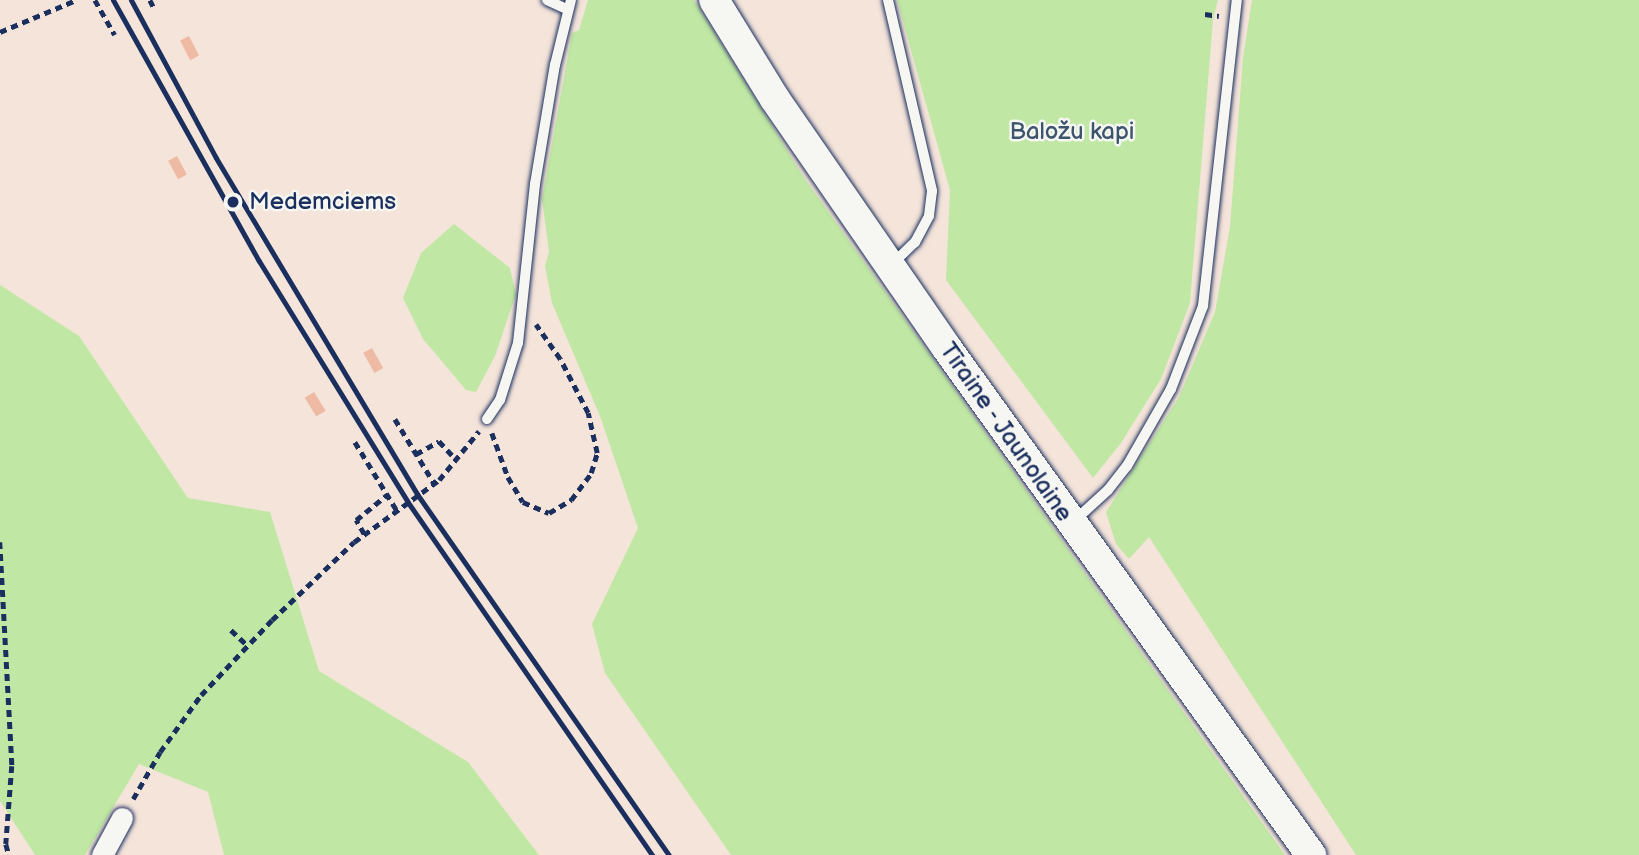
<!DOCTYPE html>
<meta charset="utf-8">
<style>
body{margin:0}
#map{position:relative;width:1639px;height:855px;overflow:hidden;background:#f4e4da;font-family:"Balsamiq Sans",sans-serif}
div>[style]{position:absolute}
.green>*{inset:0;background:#c0e8a4}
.building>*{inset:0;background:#efbaa3;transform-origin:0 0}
.path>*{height:4.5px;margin-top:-2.25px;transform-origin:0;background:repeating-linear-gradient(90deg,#1b2f5e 0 7px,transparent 0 12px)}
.roads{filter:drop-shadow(0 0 2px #1b2f5e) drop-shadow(0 0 2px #1b2f5e)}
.lane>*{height:10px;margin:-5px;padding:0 5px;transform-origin:5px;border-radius:5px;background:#f6f6f2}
.street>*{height:21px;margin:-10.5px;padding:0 10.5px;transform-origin:10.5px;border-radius:10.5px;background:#f6f6f2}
.secondary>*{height:30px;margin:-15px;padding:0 15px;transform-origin:15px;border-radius:15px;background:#f6f6f2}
.rail>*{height:5px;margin:-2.5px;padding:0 2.5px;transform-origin:2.5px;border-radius:2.5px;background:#1b2f5e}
.dots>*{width:19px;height:19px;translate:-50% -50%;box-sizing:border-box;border:4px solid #f6f6f2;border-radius:50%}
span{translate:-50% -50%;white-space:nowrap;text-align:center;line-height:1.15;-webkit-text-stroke:5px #f6f6f2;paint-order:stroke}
.park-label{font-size:24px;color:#3c546c}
.poi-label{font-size:24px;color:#1b2f5e}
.left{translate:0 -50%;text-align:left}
.street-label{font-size:24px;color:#1b2f5e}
</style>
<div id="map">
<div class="green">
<i style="clip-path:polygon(588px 0,694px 0,803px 176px,1285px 855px,731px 855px,605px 673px,592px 624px,638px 528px,600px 416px,552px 303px,545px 266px,549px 252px,542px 199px,572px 33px,579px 30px)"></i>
<i style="clip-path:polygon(897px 0,1218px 0,1213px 20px,1190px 303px,1161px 379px,1121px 443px,1093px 478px,946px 280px,950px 190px)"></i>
<i style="clip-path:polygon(1252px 0,1639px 0,1639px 855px,1356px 855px,1149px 537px,1129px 559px,1116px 544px,1106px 512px,1179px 397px,1215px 312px,1230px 227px,1243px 58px)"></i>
<i style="clip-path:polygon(454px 224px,510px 268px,516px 294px,495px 356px,476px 392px,466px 390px,423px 339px,403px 298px,421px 253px)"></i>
<i style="clip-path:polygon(0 285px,79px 336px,188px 498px,270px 512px,319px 671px,468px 762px,539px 855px,224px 855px,208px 792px,139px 764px,85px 855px,35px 855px,0 801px)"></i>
</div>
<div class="building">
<i style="left:189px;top:36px;width:22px;height:10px;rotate:63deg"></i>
<i style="left:177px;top:156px;width:21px;height:10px;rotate:62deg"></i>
<i style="left:372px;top:348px;width:23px;height:10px;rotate:61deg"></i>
<i style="left:314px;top:392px;width:22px;height:11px;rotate:58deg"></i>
</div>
<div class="path">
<i style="left:95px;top:0;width:40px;rotate:60.3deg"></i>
<i style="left:150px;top:0;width:11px;rotate:63deg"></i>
<i style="left:1205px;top:14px;width:14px;rotate:8deg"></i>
<i style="left:0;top:32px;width:82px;rotate:-22.8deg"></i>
<i style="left:395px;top:419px;width:75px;rotate:58.6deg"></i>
<i style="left:492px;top:433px;width:47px;rotate:70deg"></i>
<i style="left:508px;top:477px;width:29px;rotate:59deg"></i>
<i style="left:523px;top:502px;width:28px;rotate:23deg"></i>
<i style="left:549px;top:513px;width:26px;rotate:-31deg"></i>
<i style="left:571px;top:500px;width:34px;rotate:-53deg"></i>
<i style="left:591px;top:473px;width:21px;rotate:-73deg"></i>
<i style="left:597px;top:453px;width:41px;rotate:-102.7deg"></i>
<i style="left:588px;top:413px;width:61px;rotate:-117.4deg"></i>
<i style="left:560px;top:359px;width:42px;rotate:-125.2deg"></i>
<i style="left:355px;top:442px;width:79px;rotate:58.5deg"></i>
<i style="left:416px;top:454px;width:26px;rotate:-29deg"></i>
<i style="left:439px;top:441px;width:26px;rotate:47deg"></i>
<i style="left:364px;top:534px;width:16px;rotate:-120deg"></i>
<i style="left:356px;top:520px;width:40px;rotate:-39deg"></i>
<i style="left:0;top:542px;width:224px;rotate:86.9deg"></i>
<i style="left:12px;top:766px;width:78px;rotate:94.4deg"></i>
<i style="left:6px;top:844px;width:11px;rotate:75deg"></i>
<i style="left:231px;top:630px;width:23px;rotate:43deg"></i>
<i style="left:133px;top:799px;width:54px;rotate:-60.1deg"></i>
<i style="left:160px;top:752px;width:70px;rotate:-54.3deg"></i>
<i style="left:201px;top:695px;width:103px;rotate:-46.6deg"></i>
<i style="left:272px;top:620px;width:113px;rotate:-43.6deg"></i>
<i style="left:354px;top:542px;width:105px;rotate:-36.1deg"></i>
<i style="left:439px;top:480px;width:63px;rotate:-50.8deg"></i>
</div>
<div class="roads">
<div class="lane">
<i style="left:547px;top:0;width:23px;rotate:25deg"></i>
<i style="left:888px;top:0;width:196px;rotate:77deg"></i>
<i style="left:932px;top:191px;width:25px;rotate:97deg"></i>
<i style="left:929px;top:216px;width:30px;rotate:118deg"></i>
<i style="left:915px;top:242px;width:32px;rotate:136deg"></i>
<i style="left:487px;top:419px;width:23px;rotate:-56deg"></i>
<i style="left:500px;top:400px;width:60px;rotate:-72.5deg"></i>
<i style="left:518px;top:343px;width:160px;rotate:-83.9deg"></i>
<i style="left:535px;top:184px;width:121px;rotate:-80.5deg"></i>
<i style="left:555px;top:65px;width:67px;rotate:-76.2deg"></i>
<i style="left:1073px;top:522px;width:47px;rotate:-42.4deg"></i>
<i style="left:1108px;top:490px;width:31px;rotate:-52deg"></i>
<i style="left:1127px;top:466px;width:89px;rotate:-60.3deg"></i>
<i style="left:1171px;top:389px;width:89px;rotate:-68.9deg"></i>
<i style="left:1203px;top:306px;width:308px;rotate:-83.7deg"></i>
</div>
<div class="street">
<i style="left:102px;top:855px;width:42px;rotate:-61.6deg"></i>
</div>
<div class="secondary">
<i style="left:714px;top:0;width:116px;rotate:58.4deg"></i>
<i style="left:775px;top:99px;width:301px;rotate:55.4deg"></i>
<i style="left:946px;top:347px;width:626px;rotate:54.3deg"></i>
</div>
</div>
<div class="rail">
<i style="left:113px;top:0;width:299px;rotate:60.8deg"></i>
<i style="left:259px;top:261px;width:282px;rotate:58.3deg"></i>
<i style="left:407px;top:501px;width:431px;rotate:55.3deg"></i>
<i style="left:131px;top:0;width:179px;rotate:61.7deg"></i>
<i style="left:216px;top:158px;width:392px;rotate:59.1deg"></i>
<i style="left:417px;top:494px;width:440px;rotate:55.1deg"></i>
</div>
<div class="dots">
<i style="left:233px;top:202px;background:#1b2f5e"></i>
</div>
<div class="park-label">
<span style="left:1072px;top:132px">Baložu kapi</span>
</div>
<div class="poi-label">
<span class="left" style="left:249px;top:202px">Medemciems</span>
</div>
<div class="street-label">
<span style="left:1006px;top:432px;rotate:55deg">Tīraine - Jaunolaine</span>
</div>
</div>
